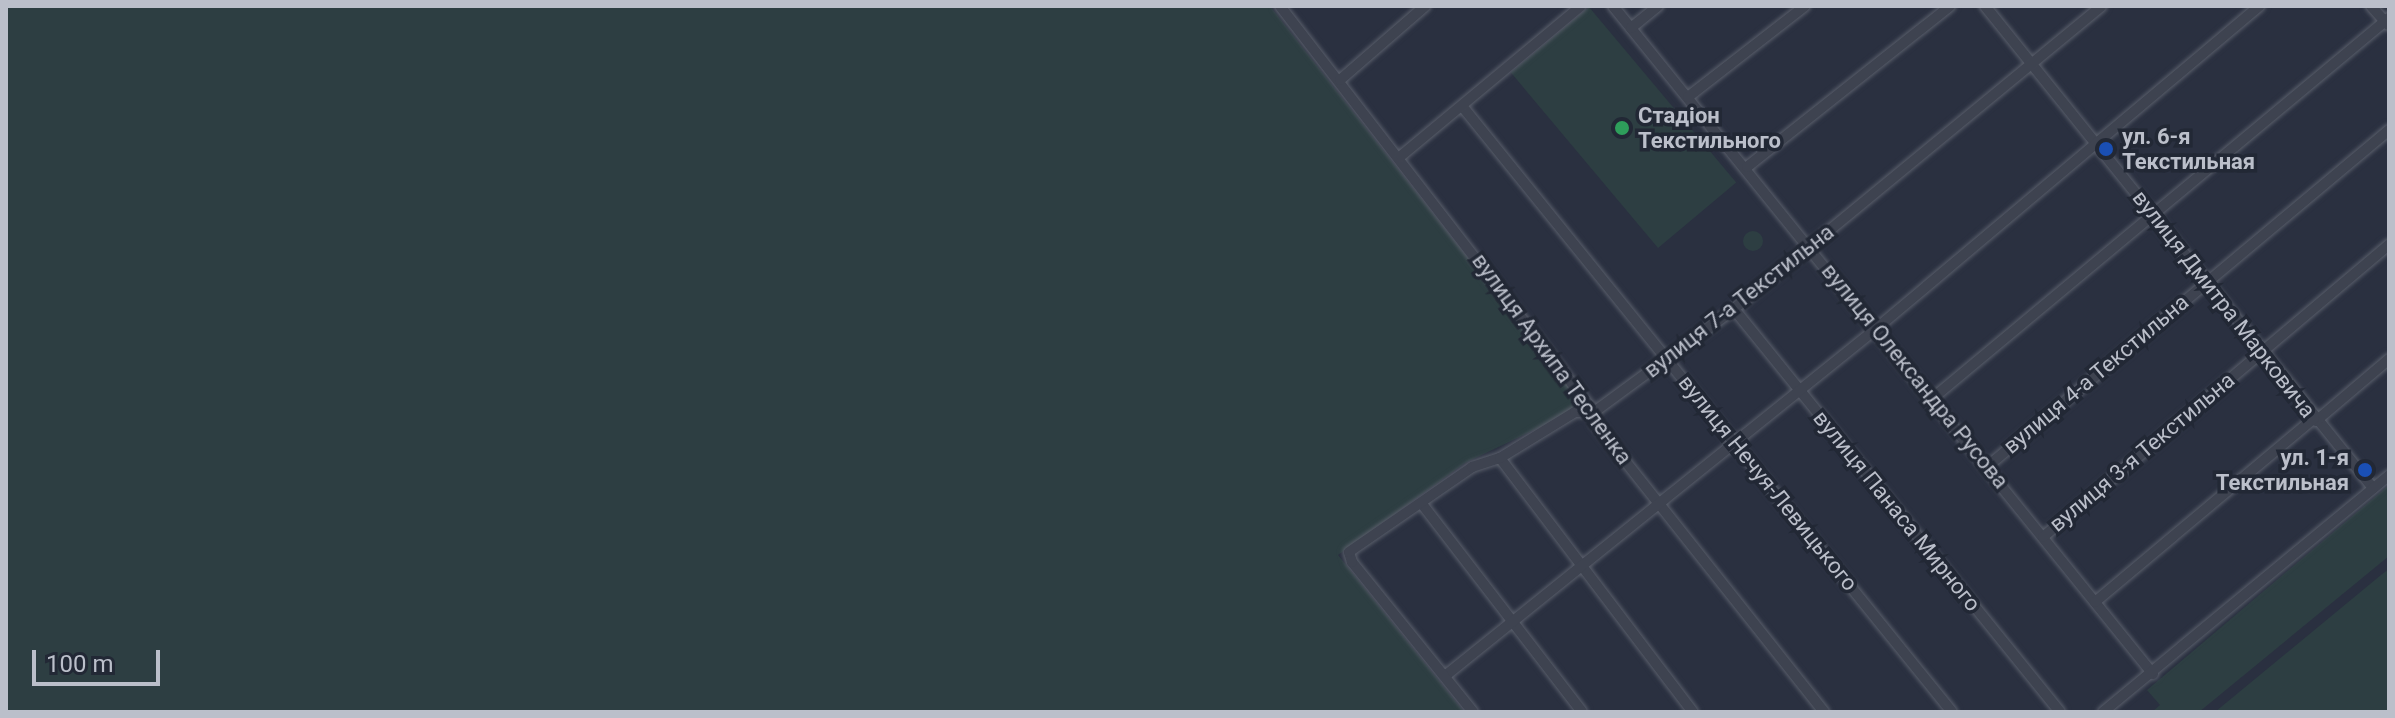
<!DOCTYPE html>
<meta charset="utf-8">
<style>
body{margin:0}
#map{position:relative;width:2395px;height:718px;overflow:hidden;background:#2a3040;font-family:Roboto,sans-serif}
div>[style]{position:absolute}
.green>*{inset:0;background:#2d3e42;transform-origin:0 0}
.round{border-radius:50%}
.roads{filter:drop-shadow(0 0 2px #595e6a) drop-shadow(0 0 2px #595e6a)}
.minor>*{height:10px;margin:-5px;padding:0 5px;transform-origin:5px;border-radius:5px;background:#3e4350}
.dots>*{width:22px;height:22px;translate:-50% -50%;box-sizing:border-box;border:4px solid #222835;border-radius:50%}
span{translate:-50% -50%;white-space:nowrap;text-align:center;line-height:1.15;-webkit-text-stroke:7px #222835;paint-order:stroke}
.poi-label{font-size:22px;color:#bbbfca;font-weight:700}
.left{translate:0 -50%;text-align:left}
.right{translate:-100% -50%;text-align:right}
.street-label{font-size:22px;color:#bbbfca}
.frame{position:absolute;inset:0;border:8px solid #bbbfca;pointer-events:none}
.scale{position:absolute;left:32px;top:650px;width:128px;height:36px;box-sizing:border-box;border:4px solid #bbbfca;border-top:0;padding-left:10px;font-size:24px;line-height:28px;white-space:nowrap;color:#bbbfca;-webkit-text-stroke:6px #222835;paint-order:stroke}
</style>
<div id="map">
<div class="green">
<i style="clip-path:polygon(6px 6px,1270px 6px,1584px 406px,1465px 463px,1338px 555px,1464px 712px,6px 712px)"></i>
<i style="left:1589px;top:7px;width:229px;height:102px;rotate:50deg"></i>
<i class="round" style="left:1743px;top:231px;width:20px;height:20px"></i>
<i style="clip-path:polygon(2389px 485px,2389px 556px,2199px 712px,2152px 712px,2160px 705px,2147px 690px)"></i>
<i style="clip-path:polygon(2389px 569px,2389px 712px,2215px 712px,2381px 575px)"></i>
</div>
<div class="roads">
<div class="minor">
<i style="left:1280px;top:6px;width:513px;rotate:52.28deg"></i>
<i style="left:1594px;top:412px;width:11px;rotate:85deg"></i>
<i style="left:1595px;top:423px;width:369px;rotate:51.6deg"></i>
<i style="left:1613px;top:6px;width:859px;rotate:51.05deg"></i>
<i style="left:1985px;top:6px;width:619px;rotate:51.17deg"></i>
<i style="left:2371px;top:6px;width:25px;rotate:48deg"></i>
<i style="left:1631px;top:28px;width:35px;rotate:-39deg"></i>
<i style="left:1340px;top:80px;width:113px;rotate:-41deg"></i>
<i style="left:1688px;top:97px;width:148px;rotate:-37.9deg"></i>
<i style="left:1462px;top:106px;width:779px;rotate:51.04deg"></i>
<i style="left:1401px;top:156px;width:234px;rotate:-39.8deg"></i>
<i style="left:1747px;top:167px;width:259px;rotate:-38.4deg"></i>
<i style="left:1734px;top:309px;width:518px;rotate:51.03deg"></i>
<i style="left:1933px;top:398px;width:594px;rotate:-39.81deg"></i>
<i style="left:2316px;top:421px;width:96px;rotate:-40.3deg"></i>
<i style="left:1500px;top:458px;width:319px;rotate:52.8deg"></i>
<i style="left:1988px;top:466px;width:523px;rotate:-39.96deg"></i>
<i style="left:1422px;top:504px;width:262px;rotate:52.4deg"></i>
<i style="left:2043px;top:537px;width:453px;rotate:-40.2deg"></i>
<i style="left:2095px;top:602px;width:286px;rotate:-40deg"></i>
<i style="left:1445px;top:676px;width:555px;rotate:-38.85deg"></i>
<i style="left:1877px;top:328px;width:500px;rotate:-40.1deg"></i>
<i style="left:1473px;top:712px;width:193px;rotate:-128.9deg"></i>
<i style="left:1352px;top:562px;width:10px;rotate:-107deg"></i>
<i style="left:1349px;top:552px;width:150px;rotate:-34.6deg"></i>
<i style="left:1472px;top:467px;width:29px;rotate:-18deg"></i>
<i style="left:1500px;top:458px;width:88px;rotate:-31.5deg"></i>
<i style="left:1575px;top:412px;width:19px"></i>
<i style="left:1594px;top:412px;width:174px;rotate:-36.3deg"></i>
<i style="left:1734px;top:309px;width:476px;rotate:-39.5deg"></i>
<i style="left:2103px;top:712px;width:371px;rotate:-39.6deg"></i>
</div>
</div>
<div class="dots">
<i style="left:1622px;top:128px;background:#2e9e5b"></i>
<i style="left:2106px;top:149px;background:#1a4fb4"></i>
<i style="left:2365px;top:470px;background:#1a4fb4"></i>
</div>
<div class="poi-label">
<span class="left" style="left:1638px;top:128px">Стадіон<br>Текстильного</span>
<span class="left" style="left:2122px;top:149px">ул. 6-я<br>Текстильная</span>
<span class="right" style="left:2349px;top:470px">ул. 1-я<br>Текстильная</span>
</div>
<div class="street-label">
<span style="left:1739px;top:301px;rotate:-38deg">вулиця 7-а Текстильна</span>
<span style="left:2224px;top:304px;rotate:52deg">вулиця Дмитра Марковича</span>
<span style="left:1552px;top:359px;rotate:54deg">вулиця Архипа Тесленка</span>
<span style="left:2096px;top:374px;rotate:-40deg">вулиця 4-а Текстильна</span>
<span style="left:1915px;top:376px;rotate:51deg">вулиця Олександра Русова</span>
<span style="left:2142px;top:452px;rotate:-40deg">вулиця 3-я Текстильна</span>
<span style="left:1768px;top:483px;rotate:51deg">вулиця Нечуя-Левицького</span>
<span style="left:1897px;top:511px;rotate:51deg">вулиця Панаса Мирного</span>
</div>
<div class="frame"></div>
<div class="scale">100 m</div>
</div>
